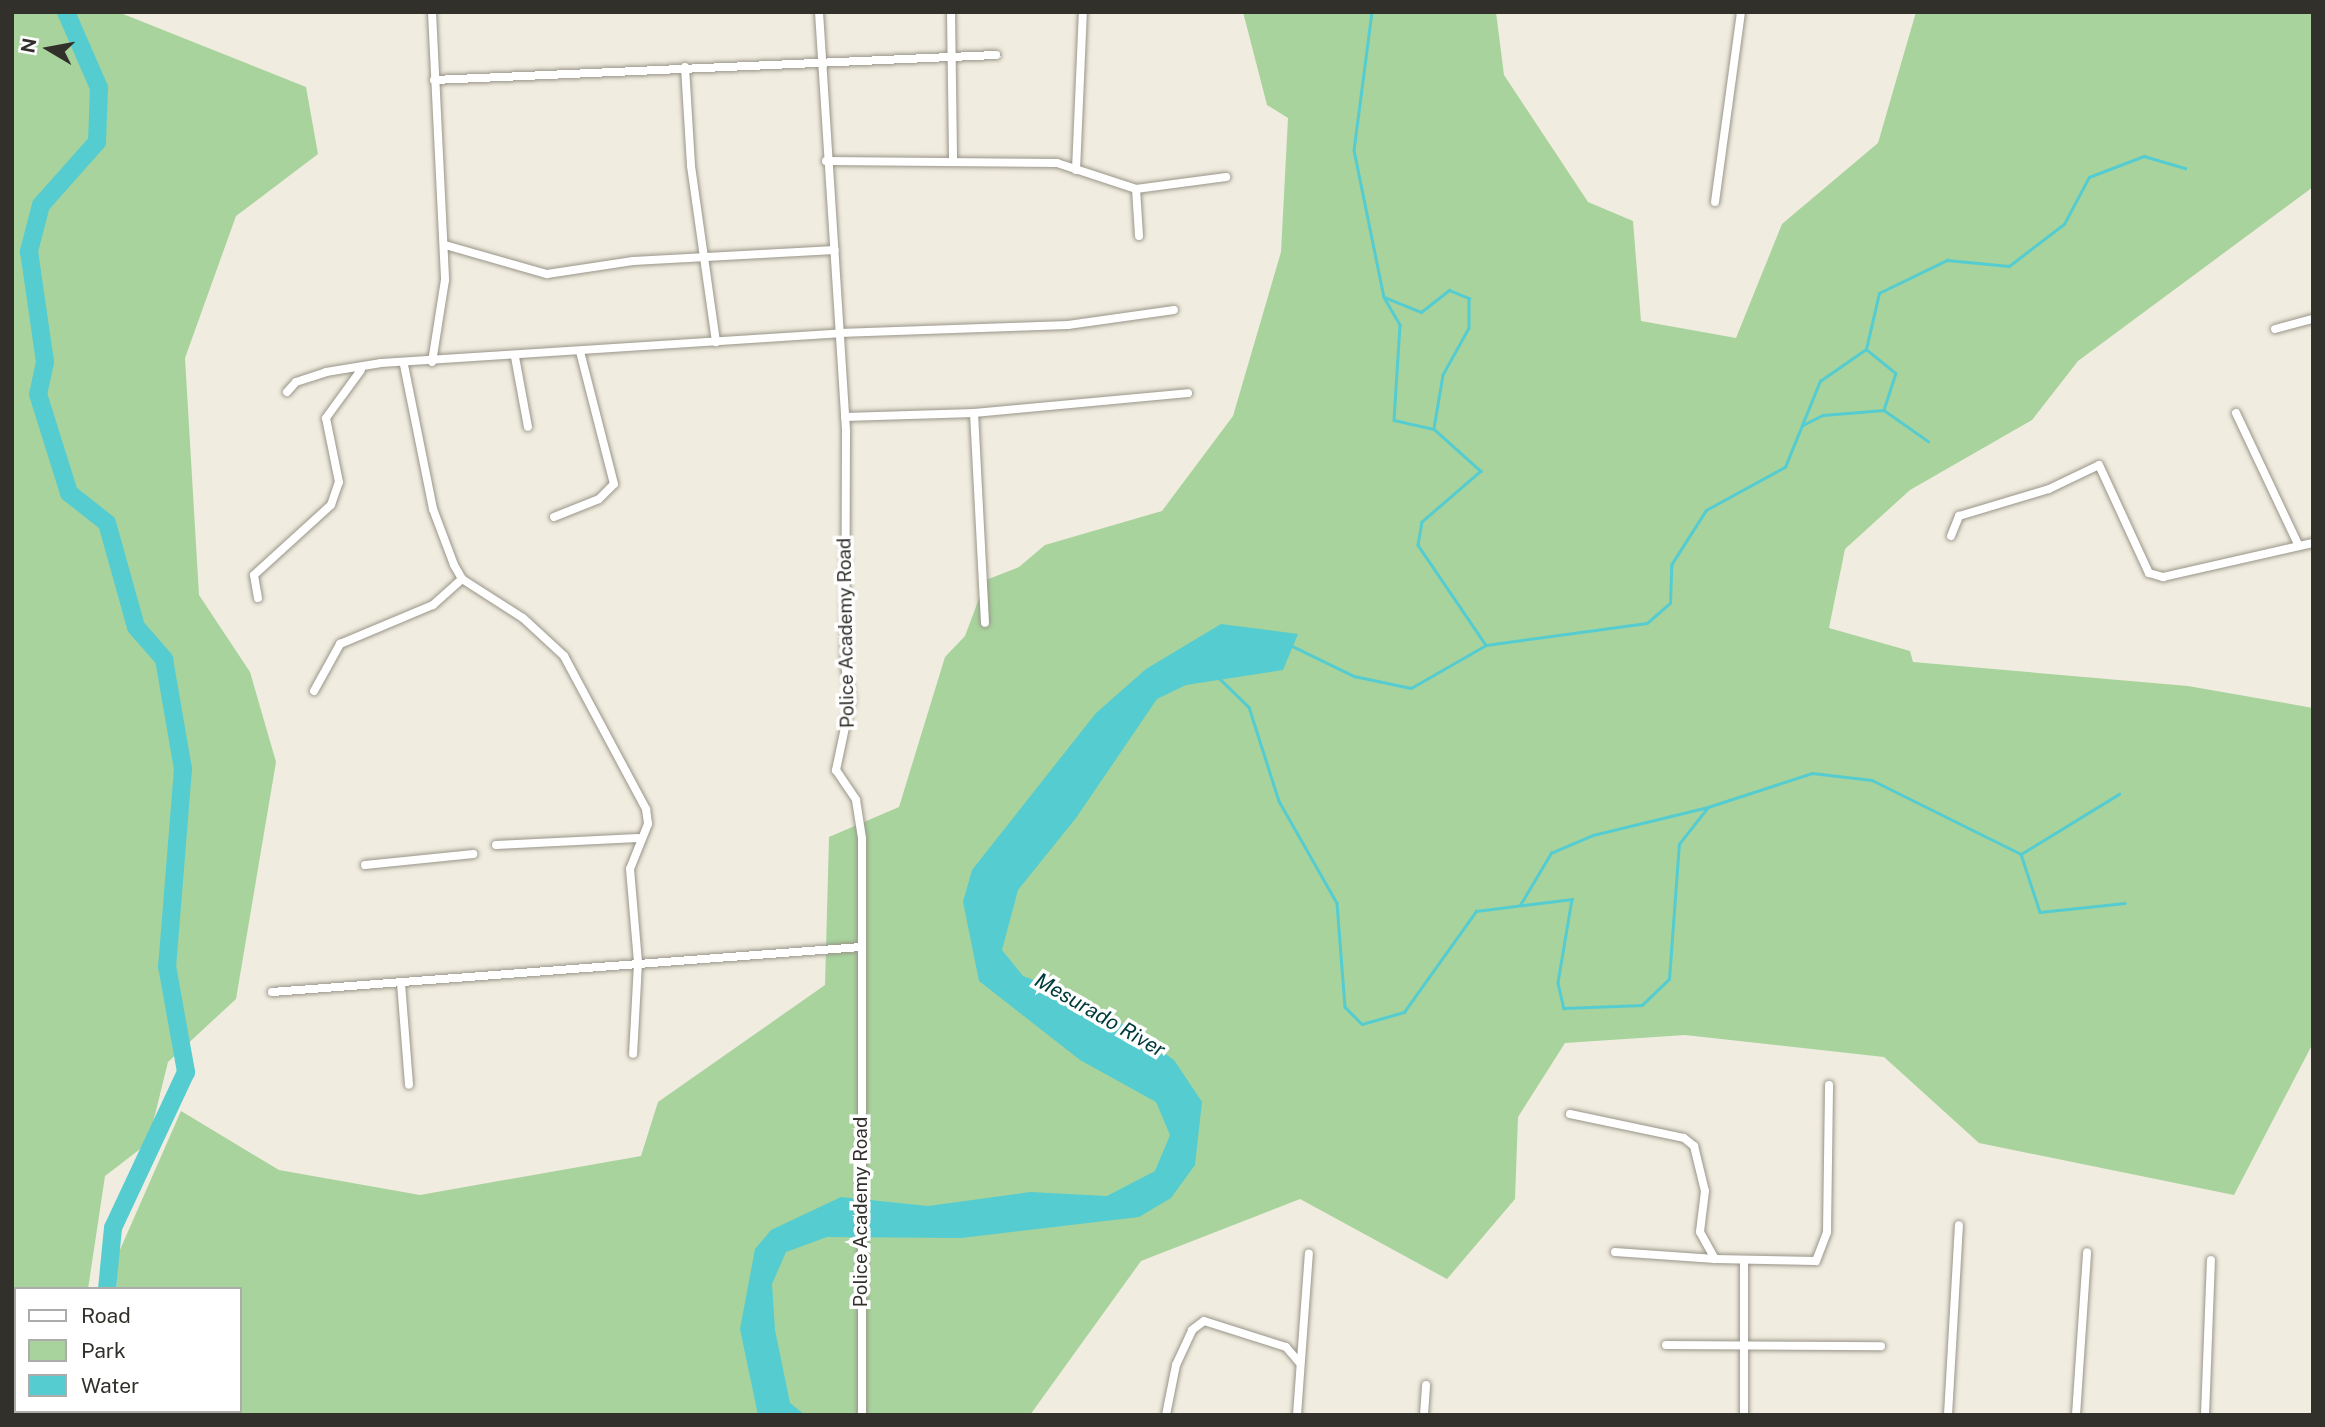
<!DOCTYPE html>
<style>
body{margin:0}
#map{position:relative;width:2325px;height:1427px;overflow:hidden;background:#f0ecdf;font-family:"Public Sans",sans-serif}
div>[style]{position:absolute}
.green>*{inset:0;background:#a8d39d}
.water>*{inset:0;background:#55ccd0}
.stream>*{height:2.5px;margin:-1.25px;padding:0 1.25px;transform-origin:1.25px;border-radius:1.25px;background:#55ccd0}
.river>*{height:18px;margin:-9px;padding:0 9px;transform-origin:9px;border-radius:9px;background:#55ccd0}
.roads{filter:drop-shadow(0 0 2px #999589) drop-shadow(0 0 2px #999589)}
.minor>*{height:8px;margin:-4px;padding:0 4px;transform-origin:4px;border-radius:4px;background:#fff}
span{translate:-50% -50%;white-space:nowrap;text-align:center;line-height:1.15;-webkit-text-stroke:7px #fff;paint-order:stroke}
.street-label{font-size:19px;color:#32302b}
.water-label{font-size:21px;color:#003a3b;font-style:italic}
.frame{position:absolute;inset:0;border:14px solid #32302b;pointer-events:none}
.legend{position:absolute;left:14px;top:1287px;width:228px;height:126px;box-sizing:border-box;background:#fff;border:2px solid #adacaa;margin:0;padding:9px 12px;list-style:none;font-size:21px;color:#32302b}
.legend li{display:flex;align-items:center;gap:14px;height:35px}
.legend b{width:35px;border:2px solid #adacaa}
.north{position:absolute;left:14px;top:14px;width:70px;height:70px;-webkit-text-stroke:5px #fff;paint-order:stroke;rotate:280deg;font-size:19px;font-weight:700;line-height:28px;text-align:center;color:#32302b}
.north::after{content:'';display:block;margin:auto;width:24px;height:32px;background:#32302b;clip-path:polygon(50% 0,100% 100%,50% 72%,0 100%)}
</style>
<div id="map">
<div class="green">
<i style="clip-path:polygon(12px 12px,118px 12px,306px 87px,318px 154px,236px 216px,185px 358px,199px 595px,250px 672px,276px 762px,236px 999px,168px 1062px,148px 1143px,105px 1176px,88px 1289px,16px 1289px,16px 1411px,95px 1415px,12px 1415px)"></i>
<i style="clip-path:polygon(1243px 12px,1496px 12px,1504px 75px,1588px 202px,1633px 221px,1641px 321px,1736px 338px,1782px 224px,1878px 143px,1916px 12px,2313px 12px,2313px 187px,2078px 361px,2032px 420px,1910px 490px,1845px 549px,1829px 628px,1910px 651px,1913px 662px,2188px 686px,2313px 708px,2313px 1043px,2234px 1195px,1979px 1143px,1884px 1057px,1685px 1035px,1565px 1043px,1518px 1117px,1515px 1199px,1447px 1279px,1300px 1199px,1141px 1261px,1030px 1415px,130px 1415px,240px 1411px,240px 1289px,116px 1289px,119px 1252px,181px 1111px,279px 1170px,420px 1195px,641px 1156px,658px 1102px,825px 985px,829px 837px,899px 807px,945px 657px,965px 636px,986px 580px,1019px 567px,1045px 545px,1162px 511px,1233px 416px,1281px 252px,1288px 118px,1267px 105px)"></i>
</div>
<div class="water">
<i style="clip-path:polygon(1221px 624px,1298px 634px,1283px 670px,1186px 685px,1157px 699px,1076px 818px,1018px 890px,1002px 950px,1023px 976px,1089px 1001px,1174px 1060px,1202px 1102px,1195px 1165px,1171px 1198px,1139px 1217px,961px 1238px,827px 1237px,786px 1252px,772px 1284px,775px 1330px,790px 1403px,805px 1415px,758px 1415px,740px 1329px,755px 1249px,771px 1230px,841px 1197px,928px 1206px,1030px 1192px,1107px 1196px,1155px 1171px,1170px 1135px,1156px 1102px,1080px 1060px,979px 981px,963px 902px,972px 870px,1096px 713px,1146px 669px)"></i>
</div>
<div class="stream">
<i style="left:1372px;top:12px;width:139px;rotate:97.4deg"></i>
<i style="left:1354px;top:150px;width:150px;rotate:78.5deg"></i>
<i style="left:1384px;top:297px;width:32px;rotate:60deg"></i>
<i style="left:1400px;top:325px;width:95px;rotate:93.6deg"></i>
<i style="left:1394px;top:420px;width:41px;rotate:12.7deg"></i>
<i style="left:1434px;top:429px;width:63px;rotate:41.8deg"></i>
<i style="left:1481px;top:471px;width:78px;rotate:139.2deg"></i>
<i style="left:1422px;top:522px;width:23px;rotate:100deg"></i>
<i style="left:1418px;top:545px;width:121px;rotate:55.8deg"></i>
<i style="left:1384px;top:297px;width:40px;rotate:22deg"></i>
<i style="left:1421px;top:312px;width:36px;rotate:-38deg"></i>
<i style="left:1449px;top:290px;width:22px;rotate:22deg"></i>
<i style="left:1469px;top:298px;width:30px;rotate:90deg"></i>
<i style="left:1469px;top:328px;width:54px;rotate:119deg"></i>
<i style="left:1443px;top:375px;width:54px;rotate:99.6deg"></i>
<i style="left:1866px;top:349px;width:38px;rotate:39deg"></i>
<i style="left:1896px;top:373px;width:39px;rotate:108deg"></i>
<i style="left:1803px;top:425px;width:22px;rotate:-27deg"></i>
<i style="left:1823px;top:415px;width:61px;rotate:-4.7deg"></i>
<i style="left:1884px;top:410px;width:54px;rotate:35.2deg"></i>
<i style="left:1290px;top:645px;width:71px;rotate:25.8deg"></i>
<i style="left:1354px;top:676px;width:58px;rotate:11.9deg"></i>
<i style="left:1411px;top:688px;width:86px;rotate:-29.8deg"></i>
<i style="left:1486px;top:645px;width:162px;rotate:-7.8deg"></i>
<i style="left:1647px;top:623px;width:30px;rotate:-41deg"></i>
<i style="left:1670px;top:603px;width:38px;rotate:-88deg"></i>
<i style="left:1671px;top:565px;width:65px;rotate:-57.5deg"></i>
<i style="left:1706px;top:510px;width:90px;rotate:-28.6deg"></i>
<i style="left:1785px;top:467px;width:93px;rotate:-67.9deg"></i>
<i style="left:1820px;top:381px;width:56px;rotate:-34.8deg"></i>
<i style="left:1866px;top:349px;width:57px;rotate:-76.9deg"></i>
<i style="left:1879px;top:293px;width:76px;rotate:-25.9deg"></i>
<i style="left:1947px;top:260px;width:62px;rotate:5.5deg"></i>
<i style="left:2009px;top:266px;width:69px;rotate:-37.4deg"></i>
<i style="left:2064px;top:224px;width:53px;rotate:-62deg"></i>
<i style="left:2089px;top:177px;width:59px;rotate:-20.9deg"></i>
<i style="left:2144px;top:156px;width:43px;rotate:16.3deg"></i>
<i style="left:1220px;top:679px;width:40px;rotate:44deg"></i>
<i style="left:1249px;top:707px;width:99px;rotate:72.3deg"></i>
<i style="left:1279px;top:801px;width:117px;rotate:60.4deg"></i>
<i style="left:1337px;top:903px;width:104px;rotate:85.6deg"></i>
<i style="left:1345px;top:1007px;width:24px;rotate:45deg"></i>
<i style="left:1362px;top:1024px;width:44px;rotate:-15.9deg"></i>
<i style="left:1404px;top:1012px;width:124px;rotate:-54.5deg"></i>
<i style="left:1476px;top:911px;width:97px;rotate:-7.1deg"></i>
<i style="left:1572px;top:899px;width:85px;rotate:99.5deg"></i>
<i style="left:1558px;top:983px;width:26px;rotate:77deg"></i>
<i style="left:1564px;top:1008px;width:78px;rotate:-2.2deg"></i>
<i style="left:1642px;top:1005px;width:37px;rotate:-44deg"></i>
<i style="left:1669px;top:979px;width:135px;rotate:-85.8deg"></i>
<i style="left:1679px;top:844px;width:47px;rotate:-51.9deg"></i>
<i style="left:1708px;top:807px;width:109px;rotate:-18.1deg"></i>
<i style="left:1812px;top:773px;width:60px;rotate:6.7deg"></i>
<i style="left:1872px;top:780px;width:166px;rotate:26.4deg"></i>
<i style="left:2021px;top:854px;width:115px;rotate:-31.5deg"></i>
<i style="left:2021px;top:854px;width:61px;rotate:71.9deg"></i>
<i style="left:2040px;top:912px;width:85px;rotate:-6deg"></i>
<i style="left:1520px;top:905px;width:61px;rotate:-59.2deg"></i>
<i style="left:1551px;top:853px;width:46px;rotate:-23.2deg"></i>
<i style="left:1593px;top:835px;width:118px;rotate:-13.7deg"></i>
</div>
<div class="river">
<i style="left:66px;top:12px;width:83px;rotate:66.5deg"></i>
<i style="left:99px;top:88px;width:54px;rotate:92.1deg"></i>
<i style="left:97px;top:142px;width:84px;rotate:131.6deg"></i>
<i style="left:41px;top:205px;width:48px;rotate:104.6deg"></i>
<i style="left:29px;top:251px;width:112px;rotate:81.8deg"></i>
<i style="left:45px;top:362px;width:33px;rotate:102deg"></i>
<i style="left:38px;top:394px;width:104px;rotate:72.6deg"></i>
<i style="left:69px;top:493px;width:48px;rotate:38.3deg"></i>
<i style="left:107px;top:523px;width:108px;rotate:74.4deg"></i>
<i style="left:136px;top:627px;width:43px;rotate:48.8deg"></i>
<i style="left:164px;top:659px;width:112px;rotate:80.2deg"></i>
<i style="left:183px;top:769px;width:198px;rotate:94.6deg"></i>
<i style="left:167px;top:966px;width:108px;rotate:79.8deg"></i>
<i style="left:186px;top:1072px;width:172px;rotate:115.1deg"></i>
<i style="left:113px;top:1228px;width:61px;rotate:95.6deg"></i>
<i style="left:113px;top:1411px;width:4px;rotate:76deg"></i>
</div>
<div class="roads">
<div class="minor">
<i style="left:432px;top:12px;width:268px;rotate:87.2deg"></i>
<i style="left:445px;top:280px;width:83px;rotate:99deg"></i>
<i style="left:819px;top:12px;width:421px;rotate:86.3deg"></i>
<i style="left:846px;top:432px;width:233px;rotate:90.2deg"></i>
<i style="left:845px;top:665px;width:35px;rotate:80deg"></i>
<i style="left:851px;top:699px;width:73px;rotate:101.9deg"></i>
<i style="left:836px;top:770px;width:36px;rotate:56deg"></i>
<i style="left:856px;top:800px;width:39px;rotate:81deg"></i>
<i style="left:862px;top:839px;width:576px;rotate:90deg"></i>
<i style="left:951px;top:12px;width:147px;rotate:89.2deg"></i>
<i style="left:685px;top:67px;width:99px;rotate:86.5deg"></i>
<i style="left:691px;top:166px;width:178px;rotate:81.9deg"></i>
<i style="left:434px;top:80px;width:563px;rotate:-2.55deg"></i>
<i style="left:826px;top:161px;width:231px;rotate:0.5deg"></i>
<i style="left:1057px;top:163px;width:83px;rotate:18.2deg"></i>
<i style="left:1136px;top:189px;width:47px;rotate:86.3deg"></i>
<i style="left:1076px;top:170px;width:158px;rotate:-87.5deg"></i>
<i style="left:1136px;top:189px;width:91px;rotate:-7.6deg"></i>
<i style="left:1715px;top:202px;width:192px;rotate:-82.2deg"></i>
<i style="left:445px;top:245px;width:106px;rotate:15.9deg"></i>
<i style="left:547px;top:274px;width:87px;rotate:-8.6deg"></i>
<i style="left:633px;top:261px;width:202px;rotate:-3.1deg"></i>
<i style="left:2275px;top:329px;width:39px;rotate:-15deg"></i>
<i style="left:515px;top:357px;width:71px;rotate:79.5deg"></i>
<i style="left:404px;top:365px;width:147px;rotate:78.6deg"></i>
<i style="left:433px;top:509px;width:60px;rotate:69.4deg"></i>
<i style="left:454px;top:565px;width:16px;rotate:60deg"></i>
<i style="left:462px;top:579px;width:72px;rotate:32.6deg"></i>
<i style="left:523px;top:618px;width:56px;rotate:42.8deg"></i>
<i style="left:564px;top:656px;width:174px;rotate:61.8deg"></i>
<i style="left:646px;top:809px;width:15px;rotate:82deg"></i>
<i style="left:648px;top:824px;width:48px;rotate:111.8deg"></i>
<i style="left:630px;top:869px;width:94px;rotate:85.1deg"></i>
<i style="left:638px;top:963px;width:91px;rotate:93.1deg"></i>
<i style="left:287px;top:392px;width:13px;rotate:-48deg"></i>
<i style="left:296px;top:382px;width:32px;rotate:-18deg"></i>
<i style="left:326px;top:372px;width:56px;rotate:-9.3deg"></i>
<i style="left:381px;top:363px;width:459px;rotate:-3.7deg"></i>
<i style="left:839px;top:333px;width:229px;rotate:-2deg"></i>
<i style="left:1068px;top:325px;width:107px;rotate:-8.1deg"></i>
<i style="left:974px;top:413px;width:210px;rotate:87deg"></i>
<i style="left:2236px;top:413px;width:147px;rotate:64.7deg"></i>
<i style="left:845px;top:417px;width:129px;rotate:-1.8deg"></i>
<i style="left:974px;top:413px;width:215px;rotate:-5.3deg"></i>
<i style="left:554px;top:517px;width:48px;rotate:-21.8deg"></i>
<i style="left:599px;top:499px;width:21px;rotate:-45deg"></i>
<i style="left:614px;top:484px;width:136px;rotate:-104.4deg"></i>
<i style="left:1951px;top:536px;width:22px;rotate:-68deg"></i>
<i style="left:1959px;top:516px;width:94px;rotate:-16.7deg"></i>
<i style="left:2049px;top:489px;width:55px;rotate:-25.6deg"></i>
<i style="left:2099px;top:465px;width:119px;rotate:65.2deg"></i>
<i style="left:2149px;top:573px;width:15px;rotate:16deg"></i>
<i style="left:2163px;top:577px;width:154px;rotate:-12.8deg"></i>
<i style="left:258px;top:598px;width:23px;rotate:-100deg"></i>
<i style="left:254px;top:575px;width:104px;rotate:-42.3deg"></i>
<i style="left:331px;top:505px;width:24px;rotate:-71deg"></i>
<i style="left:339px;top:482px;width:65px;rotate:-101.5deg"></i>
<i style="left:326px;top:418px;width:59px;rotate:-53.9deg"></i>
<i style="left:314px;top:691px;width:54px;rotate:-61deg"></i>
<i style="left:340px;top:644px;width:101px;rotate:-22.8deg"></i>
<i style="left:433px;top:605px;width:39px;rotate:-42deg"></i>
<i style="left:496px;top:845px;width:142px;rotate:-2.8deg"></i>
<i style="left:365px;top:865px;width:109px;rotate:-5.8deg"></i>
<i style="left:401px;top:983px;width:102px;rotate:85.5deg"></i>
<i style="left:272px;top:992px;width:591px;rotate:-4.37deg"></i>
<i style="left:1570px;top:1114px;width:116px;rotate:11.9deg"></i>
<i style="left:1684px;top:1138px;width:13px;rotate:39deg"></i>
<i style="left:1694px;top:1146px;width:46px;rotate:76.3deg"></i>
<i style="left:1705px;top:1191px;width:41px;rotate:97deg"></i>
<i style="left:1700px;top:1232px;width:31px;rotate:61deg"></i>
<i style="left:1715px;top:1259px;width:101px;rotate:1.1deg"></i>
<i style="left:1816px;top:1261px;width:31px;rotate:-69deg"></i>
<i style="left:1827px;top:1232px;width:147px;rotate:-89.2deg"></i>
<i style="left:1615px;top:1252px;width:100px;rotate:4deg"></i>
<i style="left:1666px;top:1345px;width:215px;rotate:0.3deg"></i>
<i style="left:1166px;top:1415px;width:51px;rotate:-78.7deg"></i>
<i style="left:1176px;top:1365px;width:38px;rotate:-65deg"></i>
<i style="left:1192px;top:1330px;width:15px;rotate:-37deg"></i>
<i style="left:1204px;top:1321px;width:86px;rotate:17.6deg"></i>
<i style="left:1286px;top:1347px;width:21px;rotate:49deg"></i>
<i style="left:1297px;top:1415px;width:162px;rotate:-85.8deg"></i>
<i style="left:1424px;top:1415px;width:30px;rotate:-86deg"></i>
<i style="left:1744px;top:1415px;width:151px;rotate:-90deg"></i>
<i style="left:1948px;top:1415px;width:190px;rotate:-86.7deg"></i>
<i style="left:2076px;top:1415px;width:163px;rotate:-86.1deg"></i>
<i style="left:2205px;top:1415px;width:155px;rotate:-87.8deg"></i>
</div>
</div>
<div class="street-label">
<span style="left:846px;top:633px;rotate:-91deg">Police Academy Road</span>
<span style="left:861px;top:1212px;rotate:-90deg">Police Academy Road</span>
</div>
<div class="water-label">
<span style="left:1100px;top:1015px;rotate:30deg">Mesurado River</span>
</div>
<div class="frame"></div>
<ul class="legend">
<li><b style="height:9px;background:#fff"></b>Road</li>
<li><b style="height:19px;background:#a8d39d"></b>Park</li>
<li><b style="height:19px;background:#55ccd0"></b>Water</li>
</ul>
<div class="north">N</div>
</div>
